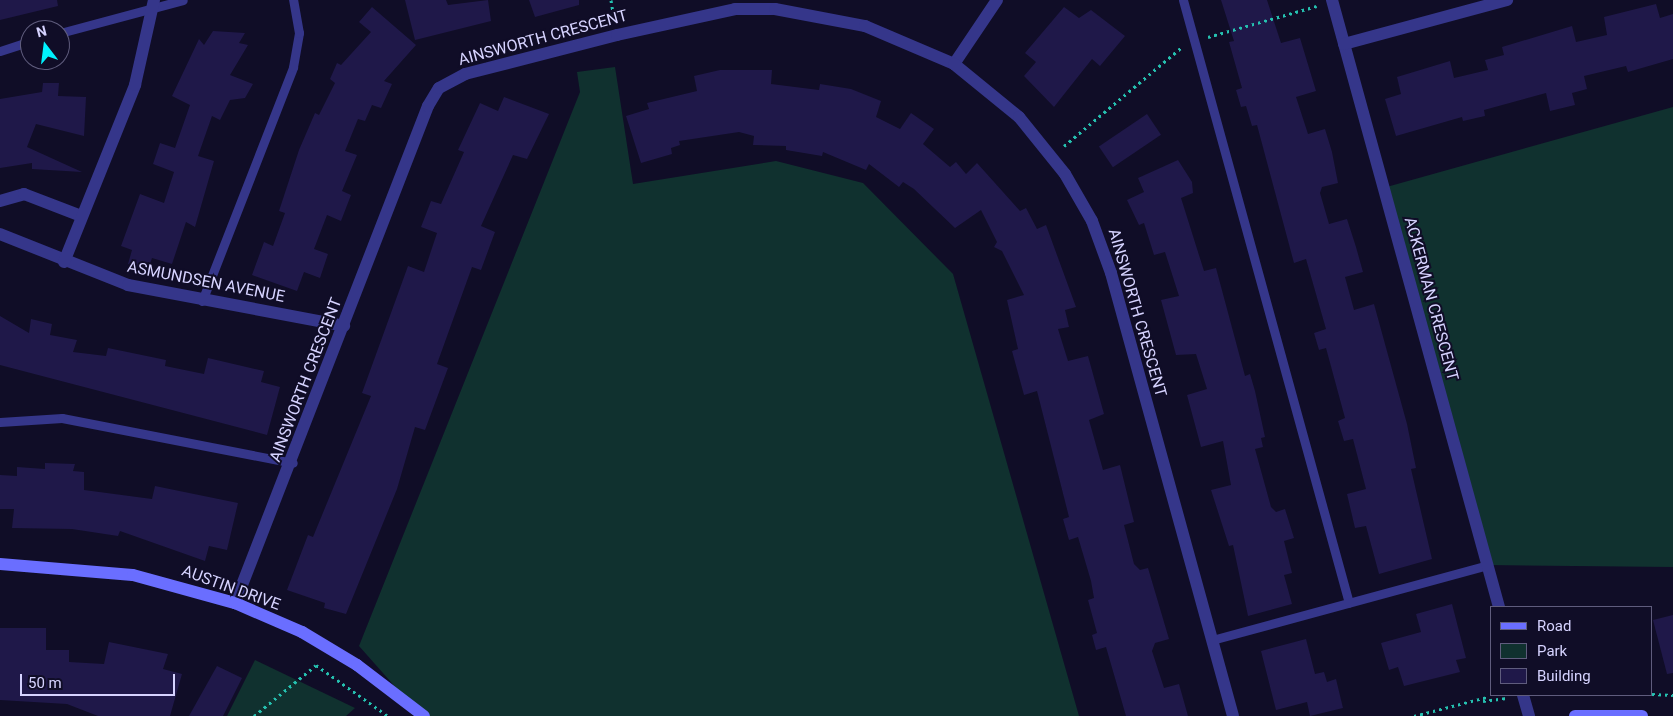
<!DOCTYPE html>
<style>
body{margin:0}
#map{position:relative;width:1673px;height:716px;overflow:hidden;background:#100d27;font-family:Roboto,sans-serif}
div>[style]{position:absolute}
.green>*{inset:0;background:#10312f}
.building>*{inset:0;background:#1f1849;transform-origin:0 0}
.path>*{height:3px;margin-top:-1.5px;transform-origin:0;background:repeating-linear-gradient(90deg,#25c1b0 0 2.5px,transparent 0 6.5px)}
.lane>*{height:9px;margin:-4.5px;padding:0 4.5px;transform-origin:4.5px;border-radius:4.5px;background:#35368a}
.street>*{height:12px;margin:-6px;padding:0 6px;transform-origin:6px;border-radius:6px;background:#35368a}
.secondary>*{height:12px;margin:-6px;padding:0 6px;transform-origin:6px;border-radius:6px;background:#6a6eff}
span{translate:-50% -50%;white-space:nowrap;text-align:center;line-height:1.15;-webkit-text-stroke:4px #100d27;paint-order:stroke}
.street-label{font-size:16px;color:#d6d3ff}
.legend{position:absolute;left:1490px;top:606px;width:162px;height:90px;box-sizing:border-box;background:#100d27;border:1px solid #5f5c7d;margin:0;padding:6px 9px;list-style:none;font-size:15px;color:#d6d3ff}
.legend li{display:flex;align-items:center;gap:10px;height:25px}
.legend b{width:25px;border:1px solid #5f5c7d}
.north{position:absolute;left:20px;top:20px;width:50px;height:50px;box-sizing:border-box;background:#100d27;border:1px solid #5f5c7d;border-radius:50%;rotate:345deg;font-size:14px;font-weight:700;line-height:20px;text-align:center;color:#d6d3ff}
.north::after{content:'';display:block;margin:auto;width:18px;height:22px;background:#00f1fe;clip-path:polygon(50% 0,100% 100%,50% 72%,0 100%)}
.scale{position:absolute;left:20px;top:674px;width:155px;height:22px;box-sizing:border-box;border:2px solid #d6d3ff;border-top:0;padding-left:6px;font-size:15px;line-height:18px;white-space:nowrap;color:#d6d3ff;-webkit-text-stroke:4px #100d27;paint-order:stroke}
</style>
<div id="map">
<div class="green">
<i style="clip-path:polygon(615px 67px,633px 184px,776px 161px,863px 183px,953px 274px,1079px 716px,421px 716px,359px 646px,580px 92px,577px 72px)"></i>
<i style="clip-path:polygon(1673px 107px,1673px 567px,1488px 565px,1383px 188px)"></i>
<i style="clip-path:polygon(255px 660px,355px 708px,346px 716px,227px 716px)"></i>
</div>
<div class="building">
<i style="clip-path:polygon(0 0,57px 0,58px 6px,0 20px)"></i>
<i style="clip-path:polygon(405px 0,446px 0,448px 5px,488px 0,491px 21px,415px 40px)"></i>
<i style="clip-path:polygon(529px 0,579px 0,579px 5px,535px 17px)"></i>
<i style="clip-path:polygon(1221px 0,1267px 0,1281px 43px,1300px 38px,1316px 91px,1296px 97px,1308px 134px,1325px 129px,1332px 152px,1338px 183px,1322px 187px,1320px 193px,1329px 224px,1347px 219px,1356px 247px,1363px 272px,1345px 277px,1354px 310px,1374px 304px,1407px 424px,1416px 468px,1411px 469px,1432px 559px,1379px 574px,1366px 526px,1355px 528px,1347px 494px,1366px 489px,1353px 439px,1344px 441px,1338px 421px,1345px 418px,1326px 348px,1319px 350px,1314px 333px,1326px 329px,1306px 259px,1294px 263px,1257px 125px,1252px 126px,1246px 106px,1241px 107px,1236px 90px,1242px 88px,1229px 42px,1234px 41px)"></i>
<i style="clip-path:polygon(1656px 4px,1660px 18px,1673px 14px,1673px 59px,1628px 72px,1626px 66px,1584px 76px,1587px 89px,1572px 93px,1575px 105px,1550px 111px,1546px 93px,1484px 110px,1485px 116px,1463px 121px,1462px 117px,1396px 136px,1385px 99px,1401px 94px,1397px 77px,1450px 61px,1454px 78px,1488px 70px,1485px 60px,1504px 55px,1502px 47px,1572px 26px,1576px 42px,1607px 35px,1604px 17px)"></i>
<i style="clip-path:polygon(372px 7px,416px 45px,384px 81px,392px 84px,381px 108px,372px 105px,365px 121px,358px 119px,345px 151px,357px 155px,342px 191px,351px 195px,341px 221px,327px 215px,314px 249px,328px 254px,320px 278px,304px 272px,297px 291px,252px 275px,264px 242px,273px 246px,285px 213px,279px 211px,299px 150px,315px 113px,319px 115px,335px 83px,330px 79px,337px 63px,341px 65px,371px 32px,359px 22px)"></i>
<i style="clip-path:polygon(1064px 7px,1079px 18px,1091px 10px,1125px 36px,1100px 66px,1092px 59px,1054px 107px,1024px 76px,1036px 62px,1025px 53px)"></i>
<i style="clip-path:polygon(213px 31px,245px 33px,239px 43px,248px 45px,230px 75px,253px 84px,245px 98px,230px 100px,220px 120px,212px 116px,198px 156px,214px 161px,195px 227px,186px 222px,172px 264px,152px 258px,148px 270px,128px 264px,132px 250px,121px 246px,140px 194px,164px 203px,174px 172px,153px 164px,160px 143px,175px 148px,190px 105px,172px 96px,199px 39px,204px 45px)"></i>
<i style="clip-path:polygon(720px 70px,772px 70px,771px 84px,819px 90px,820px 84px,851px 89px,881px 101px,876px 117px,900px 129px,911px 113px,934px 129px,923px 144px,950px 167px,956px 162px,966px 174px,977px 163px,1020px 211px,1026px 208px,1037px 229px,1046px 225px,1076px 307px,1065px 310px,1069px 327px,1058px 329px,1068px 361px,1088px 356px,1104px 414px,1089px 420px,1103px 470px,1120px 465px,1134px 522px,1124px 525px,1134px 564px,1140px 570px,1148px 568px,1169px 639px,1155px 643px,1152px 651px,1164px 688px,1179px 684px,1188px 716px,1126px 716px,1106px 647px,1096px 650px,1092px 635px,1097px 633px,1088px 600px,1094px 598px,1091px 581px,1078px 537px,1069px 540px,1063px 519px,1069px 517px,1037px 391px,1024px 395px,1012px 351px,1018px 349px,1007px 300px,1024px 295px,1002px 251px,994px 247px,997px 242px,981px 210px,955px 228px,914px 189px,903px 182px,899px 187px,869px 164px,866px 170px,823px 152px,822px 156px,786px 150px,786px 146px,753px 145px,754px 136px,739px 132px,679px 141px,680px 145px,671px 148px,672px 154px,641px 163px,626px 116px,649px 109px,647px 103px,697px 91px,694px 76px)"></i>
<i style="clip-path:polygon(43px 83px,59px 83px,58px 96px,86px 97px,84px 136px,36px 124px,27px 147px,82px 172px,32px 169px,32px 163px,0 168px,0 99px,42px 92px)"></i>
<i style="clip-path:polygon(504px 97px,549px 114px,527px 159px,513px 155px,481px 226px,495px 232px,481px 270px,472px 267px,437px 364px,448px 368px,425px 430px,415px 427px,397px 489px,346px 614px,324px 608px,325px 603px,287px 590px,308px 535px,313px 537px,371px 396px,362px 393px,408px 266px,424px 272px,437px 233px,421px 227px,431px 201px,441px 204px,464px 152px,458px 150px,480px 103px,498px 111px)"></i>
<i style="left:1147px;top:114px;width:25px;height:58px;rotate:56deg"></i>
<i style="clip-path:polygon(1178px 160px,1192px 182px,1193px 193px,1181px 198px,1204px 271px,1216px 268px,1245px 376px,1250px 374px,1255px 391px,1265px 437px,1261px 438px,1263px 447px,1255px 449px,1271px 507px,1276px 512px,1285px 509px,1294px 538px,1284px 541px,1292px 573px,1284px 575px,1292px 604px,1248px 616px,1233px 545px,1229px 546px,1211px 490px,1231px 485px,1223px 441px,1201px 447px,1187px 395px,1207px 389px,1196px 354px,1176px 355px,1161px 300px,1179px 296px,1165px 252px,1154px 255px,1144px 223px,1139px 225px,1127px 200px,1144px 192px,1138px 178px)"></i>
<i style="clip-path:polygon(0 316px,29px 333px,31px 319px,52px 324px,50px 335px,77px 340px,73px 352px,106px 356px,108px 348px,166px 360px,165px 366px,204px 374px,208px 358px,264px 371px,261px 382px,280px 387px,267px 435px,0 365px)"></i>
<i style="clip-path:polygon(45px 463px,75px 464px,73px 471px,84px 472px,84px 490px,152px 499px,155px 486px,238px 503px,227px 550px,209px 546px,205px 561px,120px 531px,118px 536px,72px 529px,12px 528px,14px 509px,0 509px,0 475px,17px 476px,17px 467px,45px 469px)"></i>
<i style="clip-path:polygon(1452px 604px,1466px 658px,1456px 660px,1460px 672px,1404px 686px,1398px 667px,1389px 670px,1381px 643px,1421px 632px,1416px 614px)"></i>
<i style="clip-path:polygon(1673px 615px,1673px 673px,1667px 674px,1653px 620px)"></i>
<i style="clip-path:polygon(0 628px,46px 628px,46px 650px,69px 650px,69px 662px,104px 664px,109px 642px,168px 654px,163px 669px,182px 674px,170px 716px,98px 716px,67px 704px,0 700px)"></i>
<i style="clip-path:polygon(1306px 639px,1315px 674px,1324px 672px,1327px 682px,1336px 679px,1343px 708px,1310px 716px,1307px 702px,1276px 710px,1261px 651px)"></i>
<i style="clip-path:polygon(217px 666px,242px 678px,223px 716px,189px 716px)"></i>
</div>
<div class="path">
<i style="left:611px;top:0;width:19px;rotate:81deg"></i>
<i style="left:1208px;top:37px;width:113px;rotate:-15.9deg"></i>
<i style="left:1064px;top:146px;width:154px;rotate:-40deg"></i>
<i style="left:1652px;top:694px;width:21px;rotate:3deg"></i>
<i style="left:1483px;top:701px;width:26px;rotate:-7deg"></i>
<i style="left:254px;top:716px;width:80px;rotate:-39.4deg"></i>
<i style="left:316px;top:665px;width:88px;rotate:35.3deg"></i>
<i style="left:1414px;top:716px;width:75px;rotate:-14.6deg"></i>
</div>
<div class="lane">
<i style="left:1183px;top:0;width:625px;rotate:74.61deg"></i>
<i style="left:60px;top:33px;width:127px;rotate:-15deg"></i>
<i style="left:0;top:51px;width:32px;rotate:-18deg"></i>
<i style="left:202px;top:301px;width:251px;rotate:-68.7deg"></i>
<i style="left:293px;top:67px;width:35px;rotate:-80deg"></i>
<i style="left:299px;top:33px;width:34px;rotate:-100deg"></i>
<i style="left:0;top:422px;width:62px;rotate:-3.7deg"></i>
<i style="left:62px;top:418px;width:235px;rotate:11deg"></i>
<i style="left:1212px;top:640px;width:286px;rotate:-15.2deg"></i>
</div>
<div class="street">
<i style="left:1332px;top:0;width:630px;rotate:74.62deg"></i>
<i style="left:1344px;top:44px;width:169px;rotate:-15.1deg"></i>
<i style="left:954px;top:64px;width:77px;rotate:-56.1deg"></i>
<i style="left:0;top:201px;width:25px;rotate:-16deg"></i>
<i style="left:24px;top:194px;width:61px;rotate:21.1deg"></i>
<i style="left:0;top:234px;width:138px;rotate:21.7deg"></i>
<i style="left:128px;top:285px;width:220px;rotate:10.7deg"></i>
<i style="left:64px;top:262px;width:191px;rotate:-68.1deg"></i>
<i style="left:135px;top:85px;width:87px;rotate:-77.4deg"></i>
<i style="left:235px;top:603px;width:533px;rotate:-68.78deg"></i>
<i style="left:428px;top:106px;width:21px;rotate:-59deg"></i>
<i style="left:439px;top:88px;width:30px;rotate:-28deg"></i>
<i style="left:465px;top:74px;width:157px;rotate:-14.4deg"></i>
<i style="left:617px;top:35px;width:121px;rotate:-12.4deg"></i>
<i style="left:735px;top:9px;width:40px"></i>
<i style="left:775px;top:9px;width:92px;rotate:10.7deg"></i>
<i style="left:865px;top:26px;width:97px;rotate:23.1deg"></i>
<i style="left:954px;top:64px;width:84px;rotate:39.2deg"></i>
<i style="left:1019px;top:117px;width:73px;rotate:51.1deg"></i>
<i style="left:1065px;top:174px;width:54px;rotate:60.1deg"></i>
<i style="left:1092px;top:221px;width:55px;rotate:69.9deg"></i>
<i style="left:1111px;top:273px;width:459px;rotate:74.6deg"></i>
<i style="left:1523px;top:695px;width:22px;rotate:74deg"></i>
</div>
<div class="secondary">
<i style="left:0;top:564px;width:133px;rotate:4.7deg"></i>
<i style="left:133px;top:575px;width:106px;rotate:15.4deg"></i>
<i style="left:235px;top:603px;width:73px;rotate:23.4deg"></i>
<i style="left:302px;top:632px;width:64px;rotate:31deg"></i>
<i style="left:357px;top:665px;width:84px;rotate:37.3deg"></i>
<i style="left:1575px;top:716px;width:67px"></i>
</div>
<div class="street-label">
<span style="left:543px;top:38px;rotate:-15deg">AINSWORTH CRESCENT</span>
<span style="left:206px;top:282px;rotate:11deg">ASMUNDSEN AVENUE</span>
<span style="left:1431px;top:299px;rotate:75deg">ACKERMAN CRESCENT</span>
<span style="left:1137px;top:313px;rotate:74deg">AINSWORTH CRESCENT</span>
<span style="left:306px;top:380px;rotate:-69deg">AINSWORTH CRESCENT</span>
<span style="left:231px;top:588px;rotate:20deg">AUSTIN DRIVE</span>
</div>
<ul class="legend">
<li><b style="height:6px;background:#6a6eff"></b>Road</li>
<li><b style="height:14px;background:#10312f"></b>Park</li>
<li><b style="height:14px;background:#1f1849"></b>Building</li>
</ul>
<div class="north">N</div>
<div class="scale">50 m</div>
</div>
